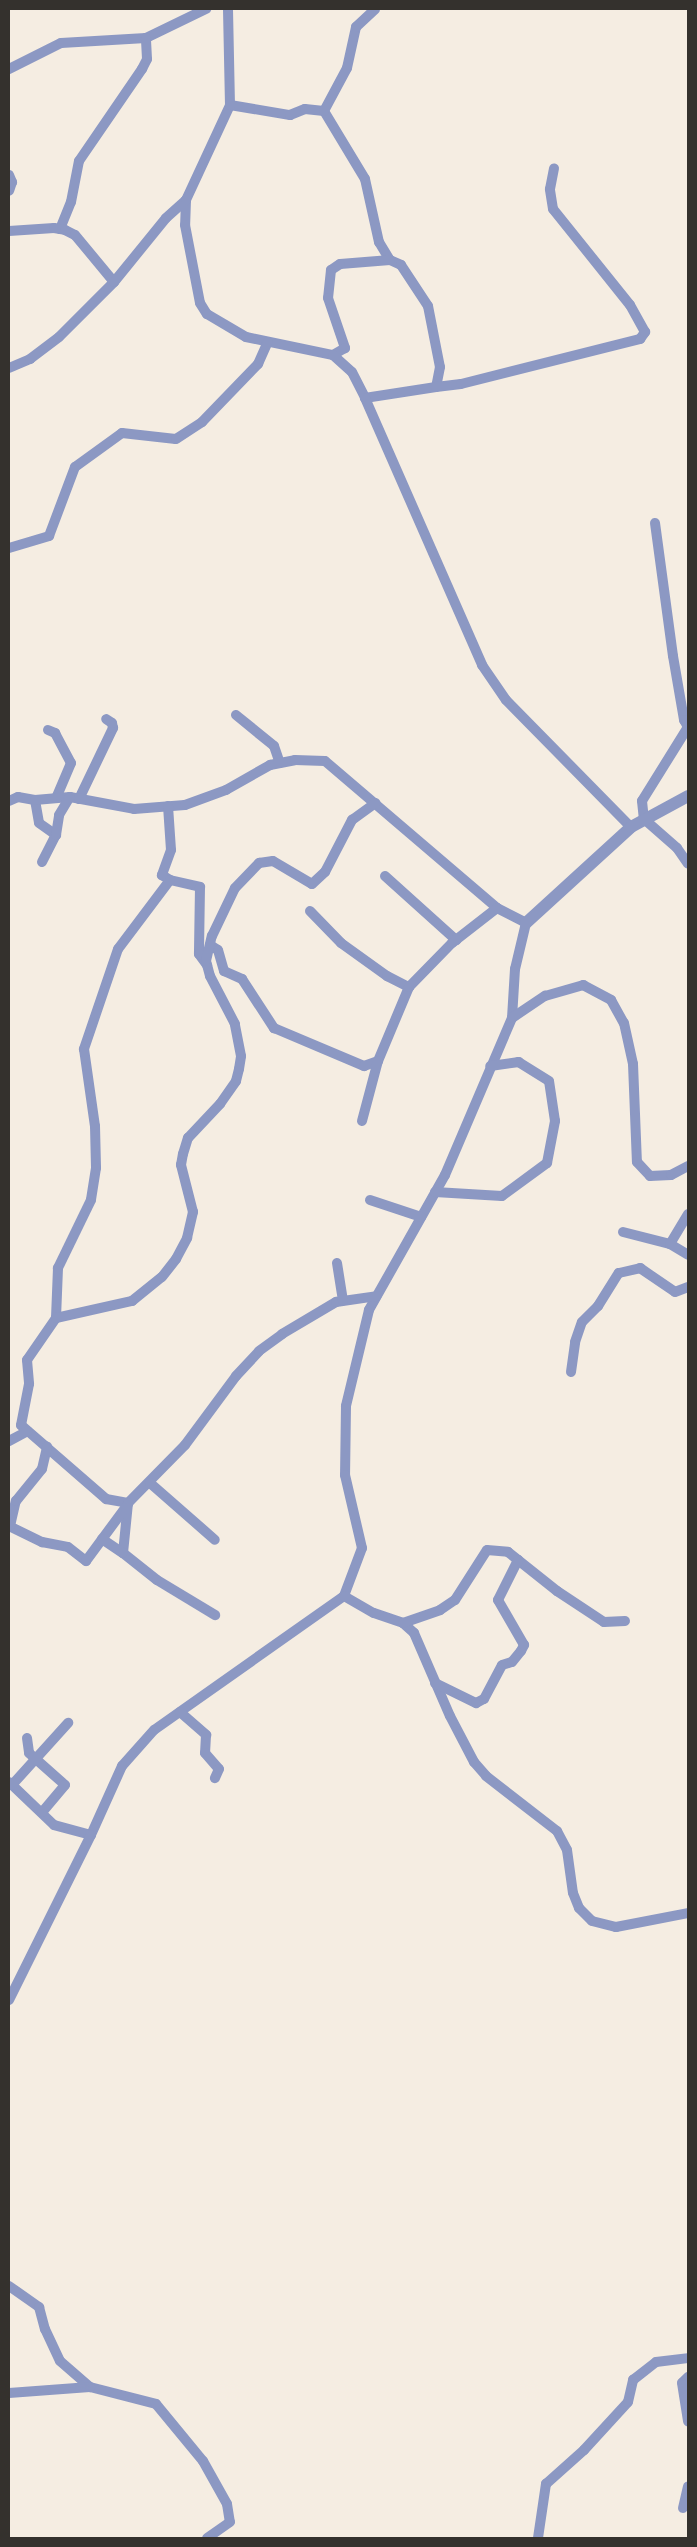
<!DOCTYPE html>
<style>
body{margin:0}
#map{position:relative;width:697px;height:2547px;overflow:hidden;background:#f5ede2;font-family:Poppins,sans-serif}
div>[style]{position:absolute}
.minor>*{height:10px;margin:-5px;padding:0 5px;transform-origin:5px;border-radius:5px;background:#8c98c3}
.tertiary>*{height:12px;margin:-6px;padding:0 6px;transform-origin:6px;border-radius:6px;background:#8c98c3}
span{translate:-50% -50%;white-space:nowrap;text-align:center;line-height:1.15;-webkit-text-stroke:4px #fff;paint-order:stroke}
.frame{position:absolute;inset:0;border:10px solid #34312d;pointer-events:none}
</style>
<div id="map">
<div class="minor">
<i style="left:9px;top:69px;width:58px;rotate:-26.6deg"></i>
<i style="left:61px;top:43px;width:85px;rotate:-3.4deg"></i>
<i style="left:146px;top:38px;width:67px;rotate:-25.8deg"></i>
<i style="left:230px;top:105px;width:61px;rotate:9.5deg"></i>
<i style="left:290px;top:115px;width:16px;rotate:-22deg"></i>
<i style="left:305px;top:109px;width:19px;rotate:6deg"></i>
<i style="left:324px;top:111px;width:79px;rotate:58.9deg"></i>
<i style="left:365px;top:179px;width:65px;rotate:77.5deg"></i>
<i style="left:379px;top:242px;width:21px;rotate:59deg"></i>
<i style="left:390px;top:260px;width:12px;rotate:24deg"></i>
<i style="left:401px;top:265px;width:49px;rotate:56.6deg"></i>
<i style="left:428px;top:306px;width:62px;rotate:78.9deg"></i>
<i style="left:440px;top:367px;width:20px;rotate:101deg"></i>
<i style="left:436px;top:387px;width:72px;rotate:171.2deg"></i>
<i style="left:324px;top:111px;width:49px;rotate:-61.9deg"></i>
<i style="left:347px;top:68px;width:42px;rotate:-77.6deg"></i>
<i style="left:356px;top:27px;width:26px;rotate:-43deg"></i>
<i style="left:9px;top:175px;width:8px;rotate:67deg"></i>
<i style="left:12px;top:182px;width:9px;rotate:108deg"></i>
<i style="left:186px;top:200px;width:25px;rotate:92deg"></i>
<i style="left:185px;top:225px;width:79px;rotate:79.1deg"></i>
<i style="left:200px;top:303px;width:13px;rotate:58deg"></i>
<i style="left:207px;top:314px;width:45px;rotate:30.5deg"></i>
<i style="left:246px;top:337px;width:89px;rotate:11.7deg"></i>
<i style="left:60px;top:229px;width:29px;rotate:-68deg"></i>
<i style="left:71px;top:202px;width:42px;rotate:-79deg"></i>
<i style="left:79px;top:161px;width:112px;rotate:-55.6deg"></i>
<i style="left:142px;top:69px;width:11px;rotate:-63deg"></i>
<i style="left:147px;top:59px;width:21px;rotate:-93deg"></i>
<i style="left:9px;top:231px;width:45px;rotate:-3.8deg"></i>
<i style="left:54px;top:228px;width:11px;rotate:10deg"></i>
<i style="left:65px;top:230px;width:11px;rotate:27deg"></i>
<i style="left:75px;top:235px;width:61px;rotate:50.3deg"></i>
<i style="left:390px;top:260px;width:50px;rotate:175.4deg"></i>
<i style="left:340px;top:264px;width:11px;rotate:146deg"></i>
<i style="left:331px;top:270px;width:28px;rotate:96deg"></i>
<i style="left:328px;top:298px;width:53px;rotate:71.2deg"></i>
<i style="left:345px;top:348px;width:14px;rotate:150deg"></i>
<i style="left:333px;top:355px;width:25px;rotate:42deg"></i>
<i style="left:352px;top:372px;width:29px;rotate:63deg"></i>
<i style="left:365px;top:398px;width:292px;rotate:66.3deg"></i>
<i style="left:482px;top:665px;width:42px;rotate:55.6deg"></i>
<i style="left:506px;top:700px;width:178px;rotate:45.5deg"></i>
<i style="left:9px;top:368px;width:23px;rotate:-23deg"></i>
<i style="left:30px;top:359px;width:36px;rotate:-37deg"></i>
<i style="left:59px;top:337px;width:78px;rotate:-45deg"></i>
<i style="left:114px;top:282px;width:82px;rotate:-50.9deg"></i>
<i style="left:166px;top:218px;width:27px;rotate:-42deg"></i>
<i style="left:186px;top:200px;width:105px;rotate:-65.1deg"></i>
<i style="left:230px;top:105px;width:96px;rotate:-91.2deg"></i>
<i style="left:436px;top:387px;width:25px;rotate:-7deg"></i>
<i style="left:461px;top:384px;width:185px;rotate:-14.1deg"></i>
<i style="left:640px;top:339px;width:9px;rotate:-54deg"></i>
<i style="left:645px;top:332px;width:31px;rotate:-119deg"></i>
<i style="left:630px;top:305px;width:123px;rotate:-128.7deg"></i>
<i style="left:553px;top:209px;width:20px;rotate:-99deg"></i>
<i style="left:550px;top:189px;width:21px;rotate:-79deg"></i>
<i style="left:655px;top:523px;width:134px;rotate:82.3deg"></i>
<i style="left:673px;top:656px;width:65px;rotate:80.2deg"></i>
<i style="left:684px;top:720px;width:8px;rotate:60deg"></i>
<i style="left:9px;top:548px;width:42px;rotate:-16.7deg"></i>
<i style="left:49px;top:536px;width:74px;rotate:-69.4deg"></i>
<i style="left:75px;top:467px;width:58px;rotate:-35.9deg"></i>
<i style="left:122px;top:433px;width:54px;rotate:6.3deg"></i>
<i style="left:176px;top:439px;width:31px;rotate:-33deg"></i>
<i style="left:202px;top:422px;width:81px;rotate:-46deg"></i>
<i style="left:258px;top:364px;width:24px;rotate:-66deg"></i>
<i style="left:236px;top:715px;width:49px;rotate:39.2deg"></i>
<i style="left:274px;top:746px;width:18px;rotate:71deg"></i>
<i style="left:688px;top:727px;width:87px;rotate:121.9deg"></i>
<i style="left:642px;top:801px;width:18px;rotate:84deg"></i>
<i style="left:644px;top:819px;width:44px;rotate:41.3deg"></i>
<i style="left:677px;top:848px;width:19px;rotate:55deg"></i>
<i style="left:48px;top:730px;width:8px;rotate:23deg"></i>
<i style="left:55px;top:733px;width:34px;rotate:62deg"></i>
<i style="left:71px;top:763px;width:38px;rotate:113deg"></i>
<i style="left:79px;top:799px;width:79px;rotate:-64.4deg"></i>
<i style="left:113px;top:728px;width:5px;rotate:-101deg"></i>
<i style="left:112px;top:723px;width:7px;rotate:-146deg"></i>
<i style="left:35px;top:800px;width:23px;rotate:80deg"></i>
<i style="left:39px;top:823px;width:21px;rotate:35deg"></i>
<i style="left:9px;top:801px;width:10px;rotate:-24deg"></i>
<i style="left:18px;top:797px;width:17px;rotate:10deg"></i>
<i style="left:35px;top:800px;width:35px;rotate:-5deg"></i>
<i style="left:70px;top:797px;width:65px;rotate:10.6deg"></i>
<i style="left:134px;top:809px;width:51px;rotate:-4.5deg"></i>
<i style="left:185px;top:805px;width:44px;rotate:-20.1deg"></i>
<i style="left:226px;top:790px;width:51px;rotate:-29.6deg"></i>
<i style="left:270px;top:765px;width:25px;rotate:-11deg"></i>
<i style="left:295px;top:760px;width:30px;rotate:2deg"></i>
<i style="left:325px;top:761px;width:226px;rotate:40.5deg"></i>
<i style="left:497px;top:908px;width:33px;rotate:27deg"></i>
<i style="left:526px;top:923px;width:47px;rotate:103.4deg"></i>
<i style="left:515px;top:969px;width:49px;rotate:93.5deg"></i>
<i style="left:512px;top:1018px;width:171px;rotate:113.1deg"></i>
<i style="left:445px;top:1175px;width:155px;rotate:119.4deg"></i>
<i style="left:369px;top:1310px;width:99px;rotate:103.5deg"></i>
<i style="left:346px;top:1406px;width:69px;rotate:90.8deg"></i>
<i style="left:345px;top:1475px;width:75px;rotate:76.9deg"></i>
<i style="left:362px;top:1548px;width:51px;rotate:110.6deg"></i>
<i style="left:344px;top:1596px;width:232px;rotate:144.8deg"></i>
<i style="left:154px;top:1730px;width:48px;rotate:131.6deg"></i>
<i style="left:122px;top:1766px;width:76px;rotate:114.2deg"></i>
<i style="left:91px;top:1835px;width:38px;rotate:-165deg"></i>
<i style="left:54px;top:1825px;width:62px;rotate:-136.3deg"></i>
<i style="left:168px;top:806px;width:44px;rotate:86.1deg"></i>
<i style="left:171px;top:850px;width:27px;rotate:110deg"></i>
<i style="left:162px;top:875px;width:9px;rotate:32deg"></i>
<i style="left:170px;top:880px;width:31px;rotate:13deg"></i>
<i style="left:200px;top:887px;width:67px;rotate:90.9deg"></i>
<i style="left:199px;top:954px;width:14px;rotate:54deg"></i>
<i style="left:42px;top:862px;width:30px;rotate:-63deg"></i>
<i style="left:56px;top:835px;width:20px;rotate:-81deg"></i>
<i style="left:59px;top:815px;width:21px;rotate:-59deg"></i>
<i style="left:385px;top:876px;width:96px;rotate:42deg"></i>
<i style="left:170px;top:880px;width:86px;rotate:127deg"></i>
<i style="left:118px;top:949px;width:106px;rotate:108.8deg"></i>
<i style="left:84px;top:1049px;width:78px;rotate:81.9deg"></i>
<i style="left:95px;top:1126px;width:42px;rotate:88.6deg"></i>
<i style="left:96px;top:1168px;width:32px;rotate:99deg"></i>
<i style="left:91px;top:1200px;width:76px;rotate:115.9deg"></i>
<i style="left:58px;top:1268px;width:50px;rotate:92.3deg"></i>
<i style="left:56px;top:1318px;width:51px;rotate:124.6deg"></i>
<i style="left:27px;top:1360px;width:24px;rotate:85deg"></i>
<i style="left:29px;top:1384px;width:42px;rotate:101deg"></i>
<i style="left:21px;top:1425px;width:113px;rotate:41deg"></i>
<i style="left:106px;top:1499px;width:22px;rotate:10deg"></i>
<i style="left:128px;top:1503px;width:81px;rotate:-45.5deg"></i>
<i style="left:185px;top:1445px;width:86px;rotate:-53.5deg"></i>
<i style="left:236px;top:1376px;width:34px;rotate:-47deg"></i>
<i style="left:259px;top:1351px;width:29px;rotate:-36deg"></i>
<i style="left:282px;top:1334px;width:63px;rotate:-30.7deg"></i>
<i style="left:336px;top:1302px;width:41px;rotate:-8.3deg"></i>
<i style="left:310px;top:911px;width:45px;rotate:45.9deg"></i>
<i style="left:341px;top:943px;width:57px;rotate:35.7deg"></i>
<i style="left:387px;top:976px;width:25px;rotate:27deg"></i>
<i style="left:210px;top:945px;width:9px;rotate:32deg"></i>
<i style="left:218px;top:950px;width:22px;rotate:74deg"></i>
<i style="left:224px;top:971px;width:20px;rotate:24deg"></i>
<i style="left:242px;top:979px;width:59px;rotate:56.9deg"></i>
<i style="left:274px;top:1028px;width:98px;rotate:22.9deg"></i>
<i style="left:364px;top:1066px;width:15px;rotate:-20deg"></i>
<i style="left:378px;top:1061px;width:80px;rotate:-67.3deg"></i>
<i style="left:409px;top:987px;width:62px;rotate:-45.7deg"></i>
<i style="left:452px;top:943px;width:57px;rotate:-37.9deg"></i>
<i style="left:512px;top:1018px;width:40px;rotate:-34deg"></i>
<i style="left:545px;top:996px;width:40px;rotate:-16deg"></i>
<i style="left:583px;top:985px;width:32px;rotate:28deg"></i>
<i style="left:611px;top:1000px;width:26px;rotate:61deg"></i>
<i style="left:624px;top:1023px;width:42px;rotate:77.6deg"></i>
<i style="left:633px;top:1064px;width:98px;rotate:87.7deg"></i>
<i style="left:637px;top:1162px;width:19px;rotate:47deg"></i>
<i style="left:650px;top:1176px;width:21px;rotate:-3deg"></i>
<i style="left:671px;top:1175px;width:19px;rotate:-28deg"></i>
<i style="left:362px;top:1121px;width:62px;rotate:-75.1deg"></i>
<i style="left:435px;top:1192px;width:67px;rotate:3.4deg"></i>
<i style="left:502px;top:1196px;width:56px;rotate:-36.3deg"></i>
<i style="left:547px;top:1163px;width:43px;rotate:-79.2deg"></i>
<i style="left:555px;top:1121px;width:40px;rotate:-98.5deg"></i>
<i style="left:549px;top:1081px;width:36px;rotate:-148deg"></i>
<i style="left:519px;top:1062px;width:29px;rotate:172deg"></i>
<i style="left:370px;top:1200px;width:54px;rotate:18.4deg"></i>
<i style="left:623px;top:1232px;width:49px;rotate:14.3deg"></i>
<i style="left:670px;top:1244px;width:35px;rotate:-59deg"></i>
<i style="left:670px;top:1244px;width:21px;rotate:31deg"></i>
<i style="left:337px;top:1263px;width:38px;rotate:81deg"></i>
<i style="left:56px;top:1318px;width:78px;rotate:-12.6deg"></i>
<i style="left:132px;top:1301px;width:38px;rotate:-39deg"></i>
<i style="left:162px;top:1277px;width:23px;rotate:-52deg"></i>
<i style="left:176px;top:1259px;width:24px;rotate:-62deg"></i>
<i style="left:187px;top:1238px;width:27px;rotate:-77deg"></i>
<i style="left:193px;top:1212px;width:49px;rotate:-104.3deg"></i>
<i style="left:181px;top:1165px;width:11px;rotate:-80deg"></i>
<i style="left:183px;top:1154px;width:17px;rotate:-73deg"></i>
<i style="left:188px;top:1138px;width:47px;rotate:-46.7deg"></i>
<i style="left:220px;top:1104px;width:28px;rotate:-55deg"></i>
<i style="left:236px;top:1081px;width:12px;rotate:-76deg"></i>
<i style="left:239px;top:1069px;width:13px;rotate:-81deg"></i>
<i style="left:241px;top:1056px;width:33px;rotate:-101deg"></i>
<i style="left:235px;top:1024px;width:54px;rotate:-117.5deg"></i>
<i style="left:210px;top:976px;width:16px;rotate:-105deg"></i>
<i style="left:206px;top:961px;width:26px;rotate:-77deg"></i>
<i style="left:212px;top:936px;width:53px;rotate:-64.4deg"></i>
<i style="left:235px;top:888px;width:35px;rotate:-46deg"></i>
<i style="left:259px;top:863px;width:14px;rotate:-8deg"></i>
<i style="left:273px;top:861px;width:45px;rotate:30.5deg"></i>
<i style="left:312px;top:884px;width:18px;rotate:-43deg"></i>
<i style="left:325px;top:872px;width:59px;rotate:-62.6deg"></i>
<i style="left:352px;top:820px;width:29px;rotate:-36deg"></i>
<i style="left:571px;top:1372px;width:30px;rotate:-82deg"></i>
<i style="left:575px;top:1342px;width:21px;rotate:-71deg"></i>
<i style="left:582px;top:1322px;width:23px;rotate:-45deg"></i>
<i style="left:598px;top:1306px;width:39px;rotate:-58deg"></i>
<i style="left:619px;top:1273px;width:22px;rotate:-13deg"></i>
<i style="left:640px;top:1268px;width:42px;rotate:34.4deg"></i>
<i style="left:675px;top:1292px;width:14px;rotate:-21deg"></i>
<i style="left:9px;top:1441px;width:21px;rotate:-28deg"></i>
<i style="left:150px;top:1483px;width:86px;rotate:41.2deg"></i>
<i style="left:128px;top:1503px;width:50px;rotate:95.7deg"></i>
<i style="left:123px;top:1553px;width:43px;rotate:38.5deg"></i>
<i style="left:157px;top:1580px;width:68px;rotate:31.1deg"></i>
<i style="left:9px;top:1526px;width:37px;rotate:26deg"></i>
<i style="left:42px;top:1542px;width:26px;rotate:11deg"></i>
<i style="left:68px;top:1547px;width:23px;rotate:38deg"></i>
<i style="left:86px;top:1561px;width:71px;rotate:-53.6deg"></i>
<i style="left:10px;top:1526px;width:26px;rotate:-77deg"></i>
<i style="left:16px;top:1501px;width:41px;rotate:-50.9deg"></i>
<i style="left:42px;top:1469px;width:23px;rotate:-77deg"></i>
<i style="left:102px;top:1539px;width:25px;rotate:34deg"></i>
<i style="left:344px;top:1596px;width:34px;rotate:30deg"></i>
<i style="left:374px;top:1613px;width:31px;rotate:19deg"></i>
<i style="left:403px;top:1623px;width:15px;rotate:42deg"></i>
<i style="left:414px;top:1633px;width:90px;rotate:66.6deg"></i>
<i style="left:450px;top:1716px;width:52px;rotate:62.4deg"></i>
<i style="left:474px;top:1762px;width:18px;rotate:49deg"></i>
<i style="left:486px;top:1776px;width:90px;rotate:37.8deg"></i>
<i style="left:557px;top:1831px;width:21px;rotate:62deg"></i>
<i style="left:567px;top:1850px;width:43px;rotate:82.1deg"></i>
<i style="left:573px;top:1893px;width:16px;rotate:68deg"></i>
<i style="left:579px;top:1908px;width:18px;rotate:45deg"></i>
<i style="left:592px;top:1921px;width:25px;rotate:14deg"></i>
<i style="left:616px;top:1927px;width:73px;rotate:-11deg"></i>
<i style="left:403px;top:1623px;width:39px;rotate:-19deg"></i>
<i style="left:440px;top:1610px;width:18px;rotate:-34deg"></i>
<i style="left:455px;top:1600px;width:59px;rotate:-57.4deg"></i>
<i style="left:487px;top:1550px;width:21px;rotate:5deg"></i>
<i style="left:508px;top:1552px;width:63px;rotate:38.5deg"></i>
<i style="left:557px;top:1591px;width:56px;rotate:33.4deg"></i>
<i style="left:604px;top:1622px;width:21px;rotate:-3deg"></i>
<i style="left:435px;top:1683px;width:46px;rotate:26deg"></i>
<i style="left:476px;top:1703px;width:9px;rotate:-27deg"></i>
<i style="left:484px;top:1699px;width:38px;rotate:-62deg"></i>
<i style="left:502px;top:1665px;width:10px;rotate:-17deg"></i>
<i style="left:512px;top:1662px;width:14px;rotate:-51deg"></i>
<i style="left:521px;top:1651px;width:7px;rotate:-63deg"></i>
<i style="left:524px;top:1645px;width:52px;rotate:-120deg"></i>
<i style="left:498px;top:1600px;width:45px;rotate:-63.4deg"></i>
<i style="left:180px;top:1712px;width:35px;rotate:41deg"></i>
<i style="left:206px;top:1735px;width:18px;rotate:93deg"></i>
<i style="left:205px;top:1753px;width:21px;rotate:49deg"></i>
<i style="left:219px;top:1769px;width:10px;rotate:114deg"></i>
<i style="left:27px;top:1738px;width:15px;rotate:82deg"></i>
<i style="left:29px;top:1753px;width:48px;rotate:41.6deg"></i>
<i style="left:65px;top:1785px;width:35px;rotate:130deg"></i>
<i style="left:12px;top:1785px;width:84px;rotate:-47.9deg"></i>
<i style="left:9px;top:2000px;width:184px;rotate:-63.6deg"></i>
<i style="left:9px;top:2286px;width:37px;rotate:35deg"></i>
<i style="left:39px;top:2307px;width:23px;rotate:75deg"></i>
<i style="left:45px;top:2329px;width:35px;rotate:65deg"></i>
<i style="left:60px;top:2361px;width:40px;rotate:41deg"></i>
<i style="left:90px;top:2387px;width:68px;rotate:14.4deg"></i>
<i style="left:156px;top:2404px;width:74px;rotate:50.5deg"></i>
<i style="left:203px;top:2461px;width:49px;rotate:60.8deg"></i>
<i style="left:227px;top:2504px;width:18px;rotate:81deg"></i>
<i style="left:230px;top:2522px;width:28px;rotate:145deg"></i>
<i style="left:688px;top:2377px;width:8px;rotate:135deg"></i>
<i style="left:682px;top:2383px;width:39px;rotate:81deg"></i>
<i style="left:9px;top:2393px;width:81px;rotate:-4.2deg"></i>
<i style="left:683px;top:2508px;width:22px;rotate:-77deg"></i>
<i style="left:538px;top:2538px;width:55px;rotate:-81.6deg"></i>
<i style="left:546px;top:2484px;width:51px;rotate:-41.8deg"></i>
<i style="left:584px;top:2450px;width:65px;rotate:-47.5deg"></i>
<i style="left:628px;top:2402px;width:23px;rotate:-77deg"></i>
<i style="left:633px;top:2380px;width:29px;rotate:-38deg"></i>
<i style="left:656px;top:2362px;width:32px;rotate:-7deg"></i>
</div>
<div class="tertiary">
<i style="left:526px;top:923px;width:142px;rotate:-42.4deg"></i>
<i style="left:631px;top:827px;width:65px;rotate:-28.5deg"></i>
</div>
<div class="frame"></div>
</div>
